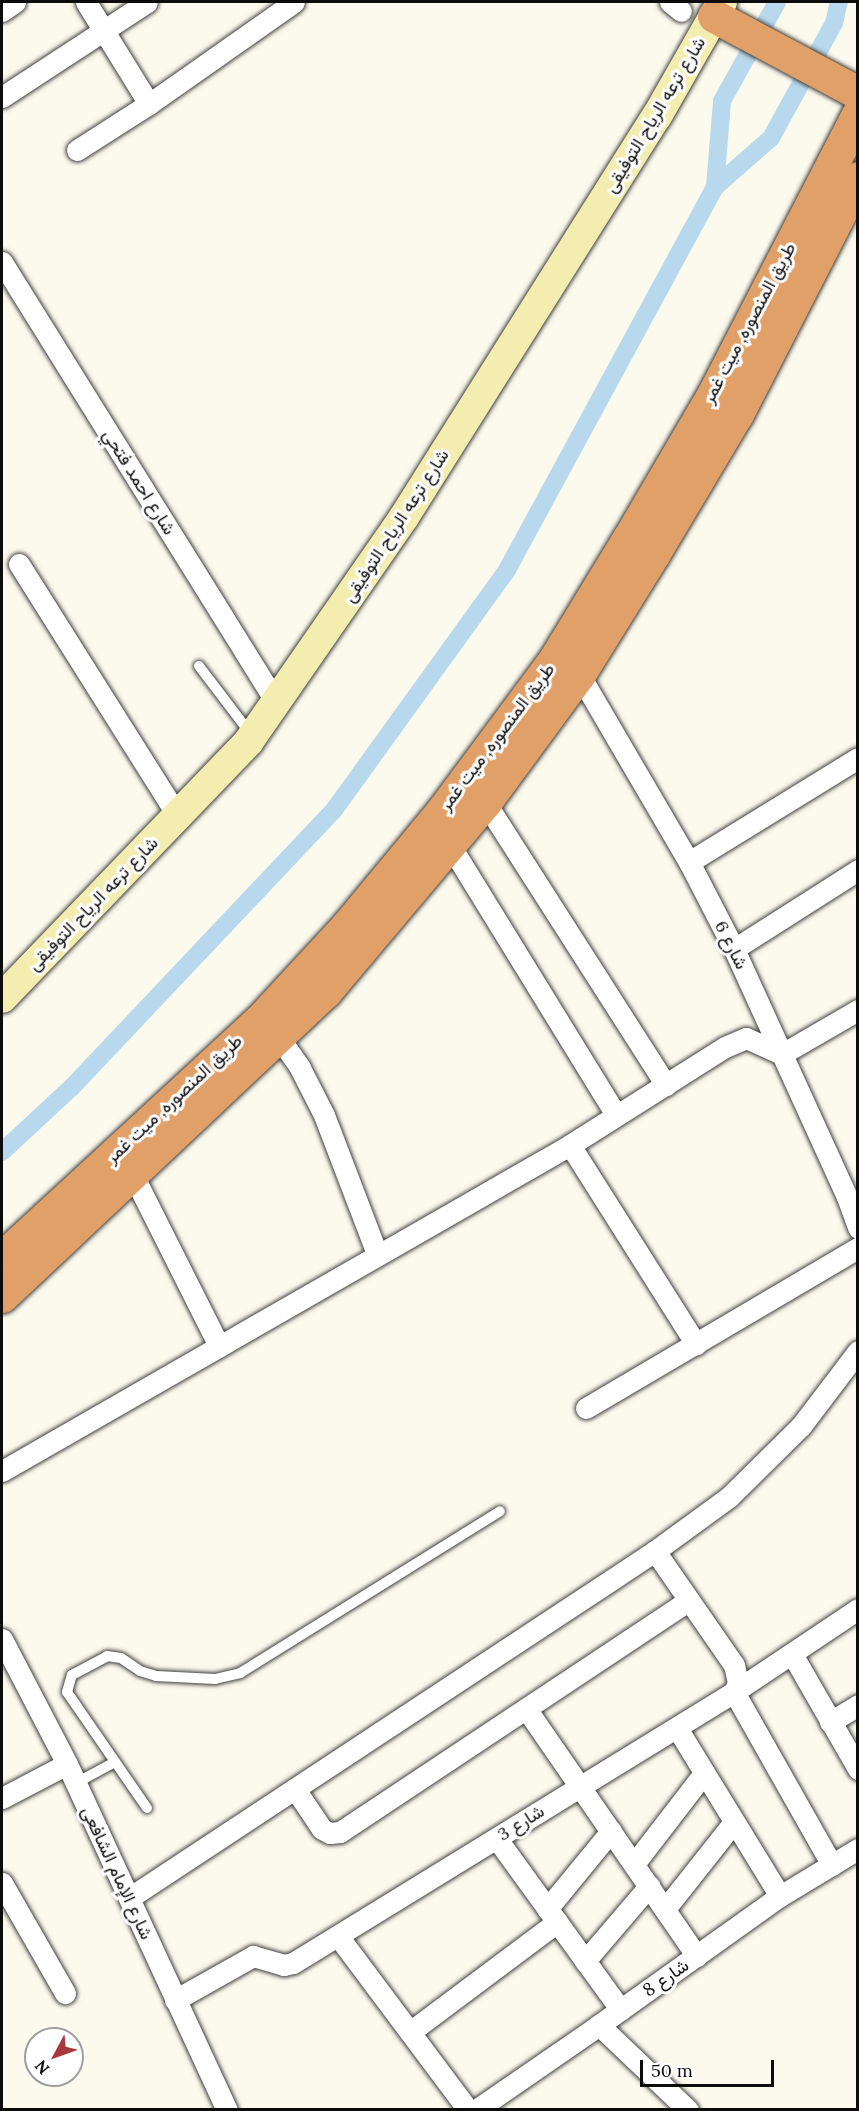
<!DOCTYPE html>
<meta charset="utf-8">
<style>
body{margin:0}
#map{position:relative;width:859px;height:2111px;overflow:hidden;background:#fcfaed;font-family:Lora,Vazirmatn,serif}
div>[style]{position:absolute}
.canal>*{height:18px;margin:-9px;padding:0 9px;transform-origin:9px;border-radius:9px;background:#b8d9ed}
.roads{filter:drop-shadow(0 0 2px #3f3f3f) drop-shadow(0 0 2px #3f3f3f)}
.lane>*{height:10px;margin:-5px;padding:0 5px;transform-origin:5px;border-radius:5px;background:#fff}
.street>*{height:21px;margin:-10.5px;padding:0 10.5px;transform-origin:10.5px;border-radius:10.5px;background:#fff}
.secondary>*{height:30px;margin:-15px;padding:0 15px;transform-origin:15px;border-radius:15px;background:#f4edb0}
.highway>*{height:33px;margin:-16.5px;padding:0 16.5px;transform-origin:16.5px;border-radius:16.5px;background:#e1a067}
span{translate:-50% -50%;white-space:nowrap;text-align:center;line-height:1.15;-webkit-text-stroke:6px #fff;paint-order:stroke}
.street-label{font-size:18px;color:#0c0c0c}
.frame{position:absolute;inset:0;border:3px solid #0c0c0c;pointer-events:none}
.north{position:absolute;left:24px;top:2027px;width:60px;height:60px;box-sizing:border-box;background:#fff;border:2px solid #9e9e9e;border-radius:50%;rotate:229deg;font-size:16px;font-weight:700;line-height:24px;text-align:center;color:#0c0c0c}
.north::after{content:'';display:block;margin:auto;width:21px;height:27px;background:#a9373b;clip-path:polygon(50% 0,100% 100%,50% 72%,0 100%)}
.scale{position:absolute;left:640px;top:2060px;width:134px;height:27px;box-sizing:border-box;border:3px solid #0c0c0c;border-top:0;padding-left:8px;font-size:18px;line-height:21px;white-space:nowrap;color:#0c0c0c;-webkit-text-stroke:4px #fff;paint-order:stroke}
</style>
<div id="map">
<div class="canal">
<i style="left:715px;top:187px;width:86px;rotate:-85.3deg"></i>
<i style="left:722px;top:101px;width:113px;rotate:-60.9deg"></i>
<i style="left:2px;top:1152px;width:96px;rotate:-42.9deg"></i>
<i style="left:72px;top:1087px;width:381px;rotate:-46.6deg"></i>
<i style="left:334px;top:810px;width:296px;rotate:-54.2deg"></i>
<i style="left:507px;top:570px;width:436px;rotate:-61.5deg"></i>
<i style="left:715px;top:187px;width:74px;rotate:-41.2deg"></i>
<i style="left:771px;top:138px;width:131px;rotate:-61.3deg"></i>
<i style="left:834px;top:23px;width:22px;rotate:-77deg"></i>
</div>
<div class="roads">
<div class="lane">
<i style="left:199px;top:666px;width:84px;rotate:52.7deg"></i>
<i style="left:76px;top:1783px;width:44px;rotate:-28.3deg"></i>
<i style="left:147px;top:1808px;width:141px;rotate:-124.6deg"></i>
<i style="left:67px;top:1692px;width:18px;rotate:-74deg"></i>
<i style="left:72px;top:1675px;width:40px;rotate:-28deg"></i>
<i style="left:107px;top:1656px;width:14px;rotate:8deg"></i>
<i style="left:121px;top:1658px;width:23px;rotate:34deg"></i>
<i style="left:140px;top:1671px;width:17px;rotate:17deg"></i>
<i style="left:156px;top:1676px;width:59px;rotate:2.9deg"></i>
<i style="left:215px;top:1679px;width:26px;rotate:-13deg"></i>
<i style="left:240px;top:1673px;width:306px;rotate:-31.9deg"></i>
</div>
<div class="street">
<i style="left:86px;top:2px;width:120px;rotate:58.3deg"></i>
<i style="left:670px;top:2px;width:14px;rotate:39deg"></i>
<i style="left:2px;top:11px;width:16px;rotate:-35deg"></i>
<i style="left:2px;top:97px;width:173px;rotate:-33.2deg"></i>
<i style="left:77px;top:150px;width:85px;rotate:-32.6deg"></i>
<i style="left:149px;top:104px;width:177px;rotate:-35.1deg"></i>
<i style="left:2px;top:262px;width:518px;rotate:58.09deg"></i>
<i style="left:19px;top:564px;width:298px;rotate:57.8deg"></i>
<i style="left:579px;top:674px;width:218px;rotate:59.7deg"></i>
<i style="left:689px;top:862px;width:98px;rotate:62.7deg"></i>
<i style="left:734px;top:949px;width:273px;rotate:65.5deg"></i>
<i style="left:847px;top:1197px;width:33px;rotate:70deg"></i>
<i style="left:485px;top:802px;width:336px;rotate:57.4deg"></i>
<i style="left:450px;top:845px;width:317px;rotate:58.4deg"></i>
<i style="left:689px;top:862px;width:198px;rotate:-31.6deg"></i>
<i style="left:734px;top:949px;width:147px;rotate:-32.5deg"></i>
<i style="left:278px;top:1036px;width:39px;rotate:55deg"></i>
<i style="left:300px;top:1068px;width:53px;rotate:62.9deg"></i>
<i style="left:324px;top:1115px;width:149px;rotate:69.1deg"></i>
<i style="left:570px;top:1145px;width:236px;rotate:57.7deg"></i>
<i style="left:132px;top:1173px;width:194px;rotate:63.3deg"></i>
<i style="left:586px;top:1408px;width:316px;rotate:-30.5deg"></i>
<i style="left:2px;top:1471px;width:655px;rotate:-29.85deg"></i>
<i style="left:570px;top:1145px;width:183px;rotate:-32.3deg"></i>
<i style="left:725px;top:1047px;width:23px;rotate:-23deg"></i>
<i style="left:746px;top:1038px;width:39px;rotate:24deg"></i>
<i style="left:782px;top:1054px;width:88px;rotate:-30.1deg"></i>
<i style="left:655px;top:1551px;width:139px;rotate:55.3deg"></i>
<i style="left:734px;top:1665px;width:18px;rotate:77deg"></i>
<i style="left:738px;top:1683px;width:10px;rotate:114deg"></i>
<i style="left:734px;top:1692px;width:199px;rotate:60.5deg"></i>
<i style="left:2px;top:1639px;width:141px;rotate:62.5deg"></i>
<i style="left:67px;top:1764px;width:381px;rotate:65.2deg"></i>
<i style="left:792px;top:1654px;width:133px;rotate:60.1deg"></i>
<i style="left:527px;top:1710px;width:299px;rotate:55.4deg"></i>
<i style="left:830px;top:1722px;width:33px;rotate:-31deg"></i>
<i style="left:677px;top:1728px;width:197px;rotate:58.5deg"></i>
<i style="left:295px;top:1789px;width:48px;rotate:56deg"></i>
<i style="left:322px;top:1829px;width:9px;rotate:27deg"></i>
<i style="left:330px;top:1833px;width:10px;rotate:-6deg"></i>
<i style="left:340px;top:1832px;width:418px;rotate:-33.6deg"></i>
<i style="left:2px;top:1798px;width:73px;rotate:-27.6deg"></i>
<i style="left:497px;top:1839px;width:211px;rotate:54.1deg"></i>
<i style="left:634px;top:1864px;width:115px;rotate:-52.4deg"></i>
<i style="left:2px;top:1883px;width:127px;rotate:60.2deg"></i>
<i style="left:129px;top:1898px;width:630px;rotate:-33.41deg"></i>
<i style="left:655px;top:1551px;width:92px;rotate:-36.1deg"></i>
<i style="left:729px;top:1497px;width:101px;rotate:-44.6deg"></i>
<i style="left:801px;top:1426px;width:94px;rotate:-52.8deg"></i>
<i style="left:547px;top:1909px;width:101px;rotate:-50.6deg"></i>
<i style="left:665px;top:1909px;width:111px;rotate:-51.6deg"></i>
<i style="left:338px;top:1936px;width:217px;rotate:53.2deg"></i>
<i style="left:585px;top:1961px;width:99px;rotate:-49.5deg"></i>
<i style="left:175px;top:2000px;width:90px;rotate:-29.4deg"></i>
<i style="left:253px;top:1956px;width:32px;rotate:16deg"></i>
<i style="left:284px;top:1965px;width:9px;rotate:-13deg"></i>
<i style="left:293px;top:1963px;width:518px;rotate:-31.57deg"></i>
<i style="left:734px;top:1692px;width:149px;rotate:-33.8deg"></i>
<i style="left:599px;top:2025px;width:123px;rotate:43.7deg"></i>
<i style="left:410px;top:2032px;width:184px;rotate:-36.8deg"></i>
<i style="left:476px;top:2110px;width:150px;rotate:-34.6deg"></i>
<i style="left:599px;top:2025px;width:222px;rotate:-35.5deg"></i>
<i style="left:780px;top:1896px;width:91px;rotate:-31.1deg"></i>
</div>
<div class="secondary">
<i style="left:2px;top:998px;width:356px;rotate:-46.1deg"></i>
<i style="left:249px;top:741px;width:272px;rotate:-55.3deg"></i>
<i style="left:404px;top:517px;width:474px;rotate:-57.8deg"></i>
<i style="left:657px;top:116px;width:131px;rotate:-60.3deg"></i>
</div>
<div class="highway">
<i style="left:714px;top:16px;width:163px;rotate:28.1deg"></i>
<i style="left:2px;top:1258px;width:351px;rotate:-42.7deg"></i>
<i style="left:260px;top:1020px;width:128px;rotate:-47.2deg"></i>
<i style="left:347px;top:926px;width:151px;rotate:-50.4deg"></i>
<i style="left:443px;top:810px;width:188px;rotate:-53.4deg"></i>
<i style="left:555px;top:659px;width:142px;rotate:-58.6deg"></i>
<i style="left:629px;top:538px;width:166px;rotate:-59.6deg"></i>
<i style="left:713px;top:395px;width:316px;rotate:-62.7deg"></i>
<i style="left:2px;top:1296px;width:444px;rotate:-43.3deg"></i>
<i style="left:325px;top:992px;width:248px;rotate:-49.9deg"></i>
<i style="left:485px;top:802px;width:159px;rotate:-53.7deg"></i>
<i style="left:579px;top:674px;width:142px;rotate:-58.2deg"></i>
<i style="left:654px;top:553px;width:162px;rotate:-59.2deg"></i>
<i style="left:737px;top:414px;width:265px;rotate:-62.9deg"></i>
</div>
</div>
<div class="street-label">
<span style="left:655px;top:115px;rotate:-59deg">شارع ترعه الرياح التوفيقى</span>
<span style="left:749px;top:323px;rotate:-62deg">طريق المنصوره, ميت غمر</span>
<span style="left:139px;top:482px;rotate:58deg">شارع احمد فتحي</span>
<span style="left:396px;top:526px;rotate:-57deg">شارع ترعه الرياح التوفيقى</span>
<span style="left:497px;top:737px;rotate:-53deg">طريق المنصوره, ميت غمر</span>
<span style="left:93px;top:904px;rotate:-46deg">شارع ترعه الرياح التوفيقى</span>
<span style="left:731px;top:945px;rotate:63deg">شارع 6</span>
<span style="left:174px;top:1099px;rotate:-43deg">طريق المنصوره, ميت غمر</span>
<span style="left:521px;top:1823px;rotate:-32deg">شارع 3</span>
<span style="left:117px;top:1873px;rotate:65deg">شارع الإمام الشافعى</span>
<span style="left:666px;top:1978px;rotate:-35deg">شارع 8</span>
</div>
<div class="frame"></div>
<div class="north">N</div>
<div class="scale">50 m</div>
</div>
